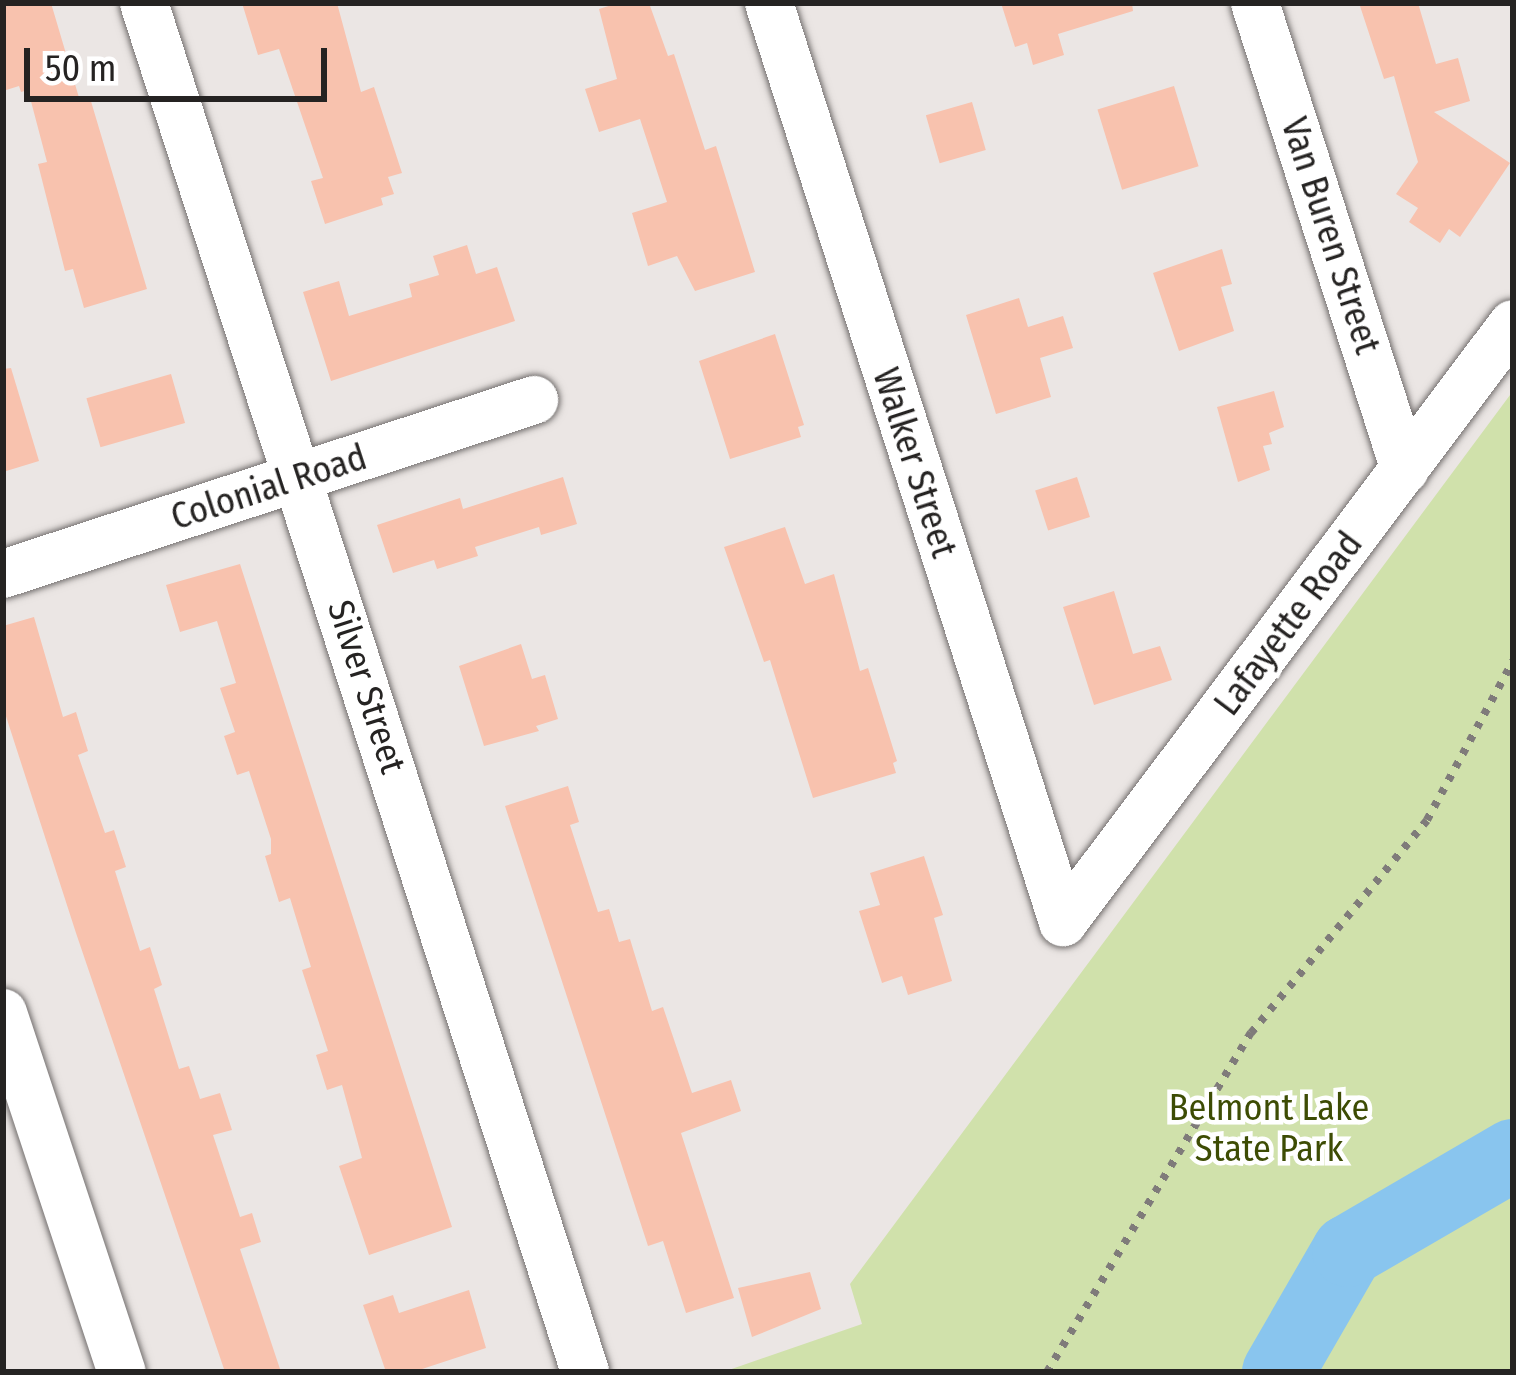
<!DOCTYPE html>
<style>
body{margin:0}
#map{position:relative;width:1516px;height:1375px;overflow:hidden;background:#ebe6e4;font-family:"Fira Sans Condensed",sans-serif}
div>[style]{position:absolute}
.green>*{inset:0;background:#d0e1ab}
.river>*{height:72px;margin:-36px;padding:0 36px;transform-origin:36px;border-radius:36px;background:#89c5ee}
.building>*{inset:0;background:#f8c2ae;transform-origin:0 0}
.path>*{height:8px;margin-top:-4px;transform-origin:0;background:repeating-linear-gradient(90deg,#7f7b7a 0 6px,transparent 0 15px)}
.roads{filter:drop-shadow(0 0 3px #74706f) drop-shadow(0 0 3px #74706f)}
.minor>*{height:48px;margin:-24px;padding:0 24px;transform-origin:24px;border-radius:24px;background:#fff}
span{translate:-50% -50%;white-space:nowrap;text-align:center;line-height:1.15;-webkit-text-stroke:9px #fff;paint-order:stroke}
.street-label{font-size:36px;color:#252322}
.park-label{font-size:36px;color:#3d4c04}
.frame{position:absolute;inset:0;border:6px solid #252322;pointer-events:none}
.scale{position:absolute;left:24px;top:48px;width:303px;height:54px;box-sizing:border-box;border:6px solid #252322;border-top:0;padding-left:15px;font-size:36px;line-height:42px;white-space:nowrap;color:#252322;-webkit-text-stroke:9px #fff;paint-order:stroke}
</style>
<div id="map">
<div class="green">
<i style="clip-path:polygon(1513px 391px,1513px 1372px,723px 1372px,862px 1324px,850px 1284px)"></i>
</div>
<div class="river">
<i style="left:1278px;top:1372px;width:140px;rotate:-60deg"></i>
<i style="left:1348px;top:1251px;width:191px;rotate:-30.2deg"></i>
</div>
<div class="building">
<i style="clip-path:polygon(3px 3px,51px 3px,80px 101px,90px 98px,147px 289px,84px 308px,73px 269px,65px 271px,38px 164px,47px 162px,28px 90px,21px 92px,19px 86px,3px 91px)"></i>
<i style="clip-path:polygon(242px 3px,337px 3px,361px 92px,374px 87px,402px 173px,388px 177px,394px 194px,381px 198px,383px 205px,325px 224px,311px 181px,323px 178px,279px 49px,258px 55px)"></i>
<i style="clip-path:polygon(618px 3px,649px 3px,668px 56px,674px 54px,705px 150px,716px 146px,755px 272px,695px 291px,677px 256px,648px 266px,632px 213px,667px 202px,640px 119px,599px 132px,585px 89px,617px 79px,599px 9px)"></i>
<i style="clip-path:polygon(1001px 3px,1132px 3px,1133px 11px,1058px 34px,1064px 55px,1033px 65px,1027px 43px,1015px 47px)"></i>
<i style="clip-path:polygon(1359px 3px,1418px 3px,1436px 64px,1458px 58px,1470px 101px,1434px 112px,1510px 163px,1460px 237px,1449px 229px,1440px 243px,1409px 222px,1418px 208px,1396px 194px,1418px 162px,1394px 76px,1384px 79px)"></i>
<i style="left:1174px;top:86px;width:84px;height:80px;rotate:73deg"></i>
<i style="left:972px;top:102px;width:50px;height:48px;rotate:74deg"></i>
<i style="clip-path:polygon(467px 245px,476px 274px,497px 267px,515px 321px,331px 381px,303px 292px,339px 281px,349px 316px,412px 297px,409px 284px,439px 275px,433px 256px)"></i>
<i style="clip-path:polygon(1222px 249px,1232px 284px,1221px 287px,1234px 331px,1179px 351px,1153px 273px)"></i>
<i style="clip-path:polygon(1019px 298px,1028px 327px,1063px 316px,1073px 348px,1040px 358px,1051px 397px,996px 414px,966px 315px)"></i>
<i style="clip-path:polygon(775px 334px,804px 425px,798px 427px,801px 437px,730px 459px,699px 361px)"></i>
<i style="clip-path:polygon(11px 368px,39px 461px,3px 472px,3px 369px)"></i>
<i style="left:171px;top:374px;width:51px;height:88px;rotate:74deg"></i>
<i style="clip-path:polygon(1274px 391px,1284px 427px,1269px 433px,1272px 444px,1263px 446px,1270px 470px,1238px 482px,1217px 407px)"></i>
<i style="clip-path:polygon(563px 477px,577px 524px,541px 535px,539px 527px,475px 547px,478px 556px,437px 569px,434px 560px,393px 573px,377px 525px,460px 498px,463px 509px)"></i>
<i style="left:1077px;top:477px;width:42px;height:44px;rotate:72deg"></i>
<i style="clip-path:polygon(785px 527px,805px 584px,834px 574px,860px 671px,868px 668px,897px 761px,893px 763px,896px 773px,813px 798px,770px 660px,764px 662px,724px 547px)"></i>
<i style="clip-path:polygon(240px 564px,452px 1227px,369px 1255px,339px 1166px,362px 1158px,342px 1085px,327px 1090px,316px 1055px,328px 1051px,302px 970px,311px 967px,290px 898px,279px 902px,265px 856px,271px 854px,271px 839px,249px 771px,237px 775px,224px 736px,235px 732px,220px 688px,236px 683px,217px 621px,180px 632px,166px 585px)"></i>
<i style="clip-path:polygon(1114px 591px,1133px 654px,1160px 646px,1172px 680px,1094px 705px,1063px 607px)"></i>
<i style="clip-path:polygon(34px 617px,63px 717px,76px 712px,88px 751px,78px 755px,105px 833px,114px 830px,126px 867px,115px 871px,140px 951px,150px 947px,162px 985px,154px 989px,179px 1069px,189px 1066px,200px 1099px,220px 1093px,232px 1130px,213px 1135px,240px 1217px,252px 1213px,261px 1242px,240px 1249px,281px 1372px,225px 1372px,76px 933px,3px 707px,3px 626px)"></i>
<i style="clip-path:polygon(521px 644px,532px 679px,545px 675px,558px 719px,536px 726px,539px 731px,484px 746px,459px 666px)"></i>
<i style="clip-path:polygon(568px 786px,579px 822px,570px 825px,598px 912px,609px 909px,619px 942px,630px 939px,652px 1011px,663px 1007px,692px 1093px,731px 1080px,741px 1111px,681px 1133px,734px 1298px,686px 1313px,663px 1241px,648px 1246px,505px 806px)"></i>
<i style="clip-path:polygon(924px 856px,943px 915px,934px 918px,952px 981px,908px 995px,902px 976px,882px 983px,859px 911px,880px 905px,870px 873px)"></i>
<i style="clip-path:polygon(810px 1272px,821px 1309px,752px 1337px,738px 1288px)"></i>
<i style="clip-path:polygon(469px 1290px,486px 1348px,413px 1372px,386px 1372px,363px 1305px,393px 1295px,399px 1313px)"></i>
</div>
<div class="path">
<i style="left:1047px;top:1372px;width:396px;rotate:-59deg"></i>
<i style="left:1251px;top:1033px;width:276px;rotate:-50.4deg"></i>
<i style="left:1427px;top:820px;width:181px;rotate:-61.6deg"></i>
</div>
<div class="roads">
<div class="minor">
<i style="left:144px;top:3px;width:1438px;rotate:72.14deg"></i>
<i style="left:769px;top:3px;width:965px;rotate:72.26deg"></i>
<i style="left:1255px;top:3px;width:490px;rotate:72.2deg"></i>
<i style="left:3px;top:574px;width:559px;rotate:-18.14deg"></i>
<i style="left:1063px;top:922px;width:748px;rotate:-53.04deg"></i>
<i style="left:3px;top:1013px;width:378px;rotate:71.7deg"></i>
</div>
</div>
<div class="street-label">
<span style="left:1330px;top:236px;rotate:72deg">Van Buren Street</span>
<span style="left:914px;top:463px;rotate:72deg">Walker Street</span>
<span style="left:269px;top:488px;rotate:-18deg">Colonial Road</span>
<span style="left:1289px;top:624px;rotate:-53deg">Lafayette Road</span>
<span style="left:366px;top:687px;rotate:72deg">Silver Street</span>
</div>
<div class="park-label">
<span style="left:1269px;top:1129px">Belmont Lake<br>State Park</span>
</div>
<div class="frame"></div>
<div class="scale">50 m</div>
</div>
